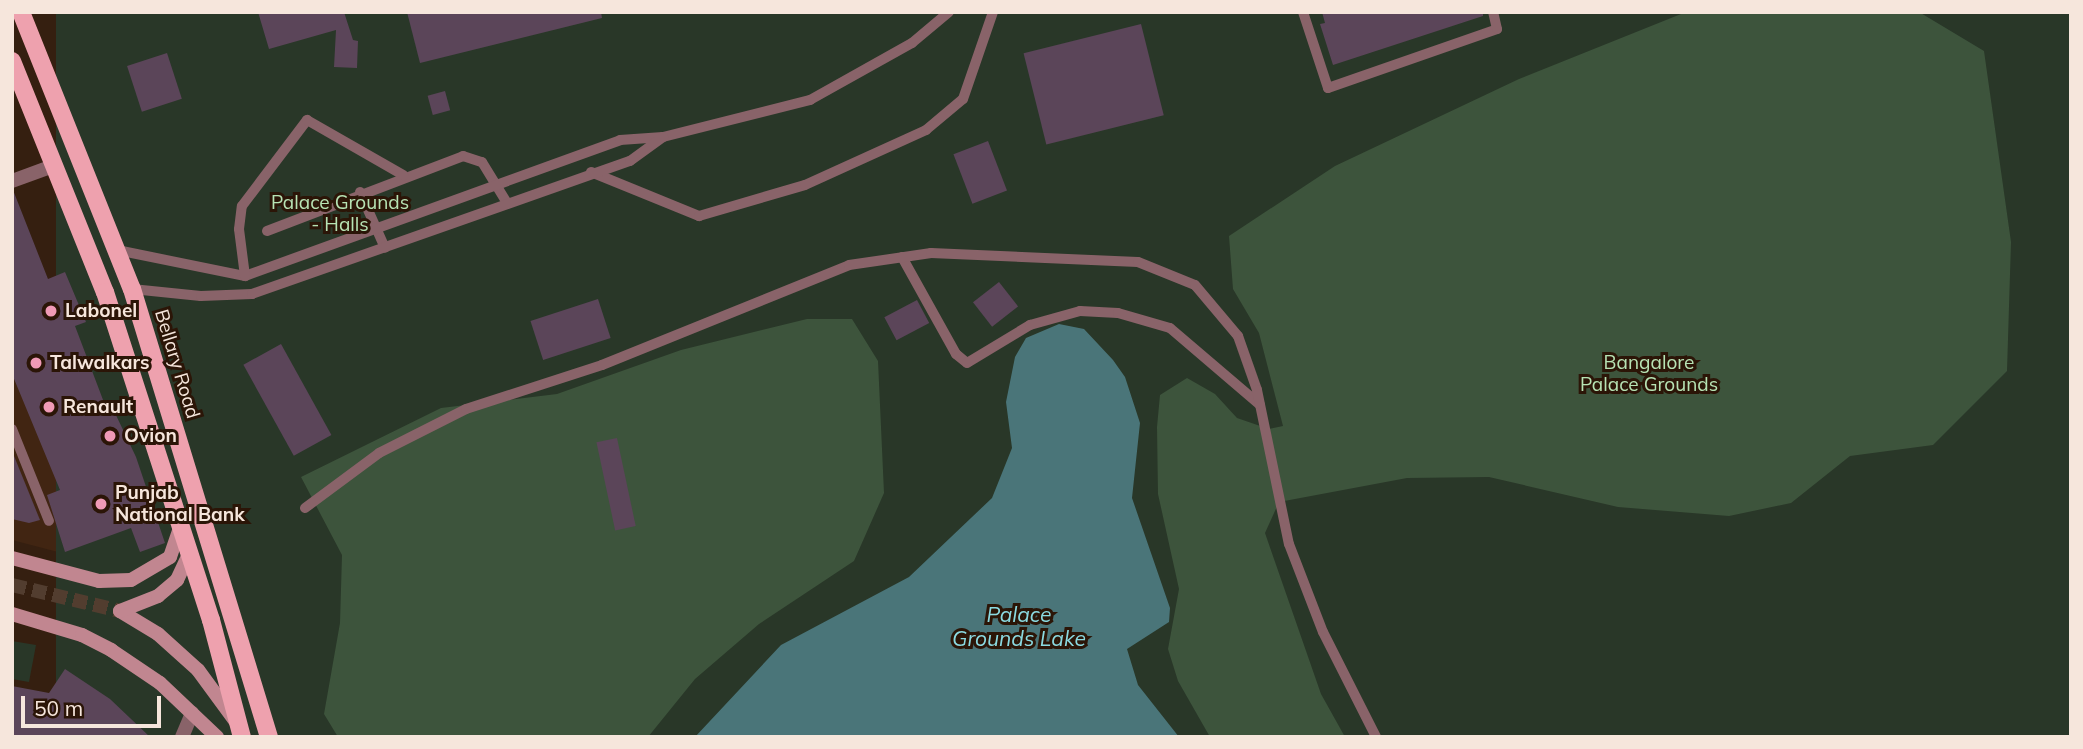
<!DOCTYPE html>
<style>
body{margin:0}
#map{position:relative;width:2083px;height:749px;overflow:hidden;background:#351f10;font-family:Mulish,sans-serif}
div>[style]{position:absolute}
.built>*{inset:0;background:#412512}
.green>*{inset:0;background:#293728;transform-origin:0 0}
.forest>*{inset:0;background:#3d543c}
.water>*{inset:0;background:#4a7579}
.building>*{inset:0;background:#5b4559;transform-origin:0 0}
.secondary-tunnel>*{height:14px;margin-top:-7px;transform-origin:0;background:repeating-linear-gradient(90deg,#523d2f 0 14px,transparent 0 21px)}
.service>*{height:10px;margin:-5px;padding:0 5px;transform-origin:5px;border-radius:5px;background:#896369}
.minor>*{height:14px;margin:-7px;padding:0 7px;transform-origin:7px;border-radius:7px;background:#896369}
.tertiary>*{height:14px;margin:-7px;padding:0 7px;transform-origin:7px;border-radius:7px;background:#896369}
.secondary>*{height:14px;margin:-7px;padding:0 7px;transform-origin:7px;border-radius:7px;background:#c18690}
.primary>*{height:18px;margin:-9px;padding:0 9px;transform-origin:9px;border-radius:9px;background:#eea1ae}
.dots>*{width:19px;height:19px;translate:-50% -50%;box-sizing:border-box;border:4px solid #2b1507;border-radius:50%}
span{translate:-50% -50%;white-space:nowrap;text-align:center;line-height:1.15;-webkit-text-stroke:6px #2b1507;paint-order:stroke}
.park-label{font-size:19px;color:#b7e3b4}
.poi-label{font-size:19px;color:#f6e6dc;font-weight:700}
.left{translate:0 -50%;text-align:left}
.street-label{font-size:19px;color:#f6e6dc}
.water-label{font-size:21px;color:#8bdae1;font-style:italic}
.frame{position:absolute;inset:0;border:14px solid #f6e6dc;pointer-events:none}
.scale{position:absolute;left:21px;top:696px;width:140px;height:32px;box-sizing:border-box;border:4px solid #f6e6dc;border-top:0;padding-left:9px;font-size:21px;line-height:24px;white-space:nowrap;color:#f6e6dc;-webkit-text-stroke:5px #2b1507;paint-order:stroke}
</style>
<div id="map">
<div class="built">
<i style="clip-path:polygon(84px 331px,160px 510px,170px 549px,137px 568px,123px 569px,12px 540px,12px 358px)"></i>
</div>
<div class="green">
<i style="left:56px;top:12px;width:2015px;height:767px"></i>
<i style="clip-path:polygon(12px 641px,36px 645px,29px 682px,12px 679px)"></i>
</div>
<div class="forest">
<i style="clip-path:polygon(1686px 12px,1919px 12px,1984px 51px,2011px 242px,2007px 371px,1933px 445px,1850px 456px,1791px 503px,1729px 516px,1618px 507px,1489px 477px,1407px 478px,1279px 502px,1265px 533px,1321px 694px,1345px 737px,1210px 737px,1178px 681px,1168px 649px,1179px 589px,1158px 494px,1157px 427px,1160px 395px,1187px 378px,1215px 394px,1237px 418px,1269px 429px,1283px 426px,1259px 333px,1233px 289px,1229px 236px,1335px 166px,1519px 79px)"></i>
<i style="clip-path:polygon(807px 319px,852px 319px,878px 361px,884px 493px,854px 561px,759px 624px,695px 679px,648px 737px,338px 737px,324px 714px,340px 623px,342px 555px,301px 477px,441px 408px,557px 394px,681px 350px)"></i>
</div>
<div class="water">
<i style="clip-path:polygon(1059px 324px,1084px 329px,1113px 360px,1125px 377px,1140px 423px,1132px 498px,1170px 608px,1169px 622px,1127px 649px,1138px 685px,1179px 737px,695px 737px,781px 645px,909px 577px,992px 498px,1012px 448px,1006px 402px,1015px 357px,1026px 338px)"></i>
</div>
<div class="building">
<i style="clip-path:polygon(258px 12px,344px 12px,353px 40px,358px 41px,357px 68px,334px 67px,336px 30px,269px 49px)"></i>
<i style="clip-path:polygon(407px 12px,601px 12px,602px 18px,420px 63px)"></i>
<i style="clip-path:polygon(1322px 12px,1483px 12px,1483px 16px,1333px 65px,1320px 24px,1325px 23px)"></i>
<i style="left:1141px;top:24px;width:94px;height:121px;rotate:76deg"></i>
<i style="left:167px;top:53px;width:48px;height:42px;rotate:72deg"></i>
<i style="left:445px;top:91px;width:20px;height:18px;rotate:75deg"></i>
<i style="left:988px;top:141px;width:53px;height:37px;rotate:69deg"></i>
<i style="clip-path:polygon(13px 190px,48px 279px,65px 272px,86px 322px,75px 326px,108px 413px,114px 411px,136px 457px,165px 543px,140px 552px,131px 528px,65px 552px,47px 495px,60px 490px,12px 374px)"></i>
<i style="left:999px;top:282px;width:31px;height:33px;rotate:52deg"></i>
<i style="left:598px;top:299px;width:41px;height:71px;rotate:72deg"></i>
<i style="left:917px;top:300px;width:26px;height:37px;rotate:62deg"></i>
<i style="left:281px;top:344px;width:104px;height:43px;rotate:61deg"></i>
<i style="left:617px;top:438px;width:90px;height:21px;rotate:78deg"></i>
<i style="clip-path:polygon(12px 451px,40px 520px,29px 523px,12px 519px)"></i>
<i style="clip-path:polygon(65px 669px,110px 699px,150px 737px,12px 737px,12px 686px,49px 693px)"></i>
</div>
<div class="secondary-tunnel">
<i style="left:12px;top:585px;width:111px;rotate:13.5deg"></i>
</div>
<div class="service">
<i style="left:1303px;top:12px;width:80px;rotate:71.8deg"></i>
<i style="left:1328px;top:88px;width:179px;rotate:-19.2deg"></i>
<i style="left:1497px;top:29px;width:17px;rotate:-103deg"></i>
<i style="left:591px;top:172px;width:117px;rotate:22.2deg"></i>
<i style="left:699px;top:216px;width:110px;rotate:-16.3deg"></i>
<i style="left:805px;top:185px;width:133px;rotate:-24.4deg"></i>
<i style="left:926px;top:130px;width:48px;rotate:-40deg"></i>
<i style="left:963px;top:99px;width:92px;rotate:-71deg"></i>
<i style="left:360px;top:192px;width:61px;rotate:65.9deg"></i>
<i style="left:267px;top:231px;width:210px;rotate:-20.9deg"></i>
<i style="left:463px;top:156px;width:20px;rotate:18deg"></i>
<i style="left:482px;top:162px;width:48px;rotate:58.6deg"></i>
<i style="left:117px;top:250px;width:131px;rotate:11.5deg"></i>
<i style="left:245px;top:276px;width:399px;rotate:-19.9deg"></i>
<i style="left:620px;top:140px;width:43px;rotate:-4deg"></i>
<i style="left:663px;top:137px;width:152px;rotate:-14.1deg"></i>
<i style="left:810px;top:100px;width:117px;rotate:-29.2deg"></i>
<i style="left:912px;top:43px;width:48px;rotate:-40deg"></i>
<i style="left:902px;top:257px;width:111px;rotate:60.9deg"></i>
<i style="left:956px;top:354px;width:14px;rotate:39deg"></i>
<i style="left:967px;top:363px;width:74px;rotate:-31.1deg"></i>
<i style="left:1030px;top:325px;width:52px;rotate:-15.6deg"></i>
<i style="left:1080px;top:311px;width:38px;rotate:3deg"></i>
<i style="left:1118px;top:313px;width:54px;rotate:16.1deg"></i>
<i style="left:1170px;top:328px;width:118px;rotate:40.5deg"></i>
<i style="left:245px;top:276px;width:47px;rotate:-97.3deg"></i>
<i style="left:239px;top:229px;width:23px;rotate:-83deg"></i>
<i style="left:242px;top:206px;width:108px;rotate:-52.9deg"></i>
<i style="left:307px;top:120px;width:111px;rotate:29.8deg"></i>
<i style="left:132px;top:289px;width:69px;rotate:5.8deg"></i>
<i style="left:201px;top:296px;width:51px;rotate:-2.2deg"></i>
<i style="left:252px;top:294px;width:401px;rotate:-19.4deg"></i>
<i style="left:630px;top:161px;width:41px;rotate:-36deg"></i>
<i style="left:12px;top:429px;width:99px;rotate:68.1deg"></i>
<i style="left:305px;top:508px;width:92px;rotate:-36.6deg"></i>
<i style="left:379px;top:453px;width:97px;rotate:-26.8deg"></i>
<i style="left:466px;top:409px;width:143px;rotate:-17.9deg"></i>
<i style="left:602px;top:365px;width:266px;rotate:-22deg"></i>
<i style="left:849px;top:265px;width:83px;rotate:-8.3deg"></i>
<i style="left:931px;top:253px;width:207px;rotate:2.5deg"></i>
<i style="left:1138px;top:262px;width:61px;rotate:22deg"></i>
<i style="left:1195px;top:285px;width:67px;rotate:49.9deg"></i>
<i style="left:1238px;top:336px;width:57px;rotate:70.6deg"></i>
<i style="left:1257px;top:390px;width:157px;rotate:78.3deg"></i>
<i style="left:1289px;top:544px;width:94px;rotate:68.9deg"></i>
<i style="left:1323px;top:632px;width:118px;rotate:63.2deg"></i>
</div>
<div class="minor">
<i style="left:12px;top:181px;width:44px;rotate:-20.1deg"></i>
</div>
<div class="tertiary">
<i style="left:182px;top:737px;width:26px;rotate:-67deg"></i>
</div>
<div class="secondary">
<i style="left:12px;top:558px;width:90px;rotate:14.8deg"></i>
<i style="left:99px;top:581px;width:32px;rotate:-2deg"></i>
<i style="left:131px;top:580px;width:45px;rotate:-30.5deg"></i>
<i style="left:170px;top:557px;width:28px;rotate:-71deg"></i>
<i style="left:120px;top:611px;width:44px;rotate:31.2deg"></i>
<i style="left:158px;top:634px;width:54px;rotate:42deg"></i>
<i style="left:198px;top:670px;width:64px;rotate:53.8deg"></i>
<i style="left:120px;top:611px;width:41px;rotate:-21.5deg"></i>
<i style="left:158px;top:596px;width:25px;rotate:-40deg"></i>
<i style="left:177px;top:580px;width:26px;rotate:-65deg"></i>
<i style="left:12px;top:614px;width:73px;rotate:16.7deg"></i>
<i style="left:82px;top:635px;width:33px;rotate:27deg"></i>
<i style="left:111px;top:650px;width:59px;rotate:34deg"></i>
<i style="left:160px;top:683px;width:79px;rotate:43.5deg"></i>
</div>
<div class="primary">
<i style="left:21px;top:12px;width:298px;rotate:68.2deg"></i>
<i style="left:132px;top:289px;width:468px;rotate:73deg"></i>
<i style="left:12px;top:61px;width:249px;rotate:68.1deg"></i>
<i style="left:105px;top:292px;width:345px;rotate:72.1deg"></i>
<i style="left:211px;top:620px;width:121px;rotate:75.2deg"></i>
</div>
<div class="dots">
<i style="left:51px;top:311px;background:#f09ab6"></i>
<i style="left:36px;top:363px;background:#f09ab6"></i>
<i style="left:49px;top:407px;background:#f09ab6"></i>
<i style="left:110px;top:436px;background:#f09ab6"></i>
<i style="left:101px;top:504px;background:#f09ab6"></i>
</div>
<div class="park-label">
<span style="left:340px;top:214px">Palace Grounds<br>- Halls</span>
<span style="left:1649px;top:374px">Bangalore<br>Palace Grounds</span>
</div>
<div class="poi-label">
<span class="left" style="left:65px;top:311px">Labonel</span>
<span class="left" style="left:50px;top:363px">Talwalkars</span>
<span class="left" style="left:63px;top:407px">Renault</span>
<span class="left" style="left:124px;top:436px">Ovion</span>
<span class="left" style="left:115px;top:504px">Punjab<br>National Bank</span>
</div>
<div class="street-label">
<span style="left:177px;top:364px;rotate:73deg">Bellary Road</span>
</div>
<div class="water-label">
<span style="left:1019px;top:626px">Palace<br>Grounds Lake</span>
</div>
<div class="frame"></div>
<div class="scale">50 m</div>
</div>
